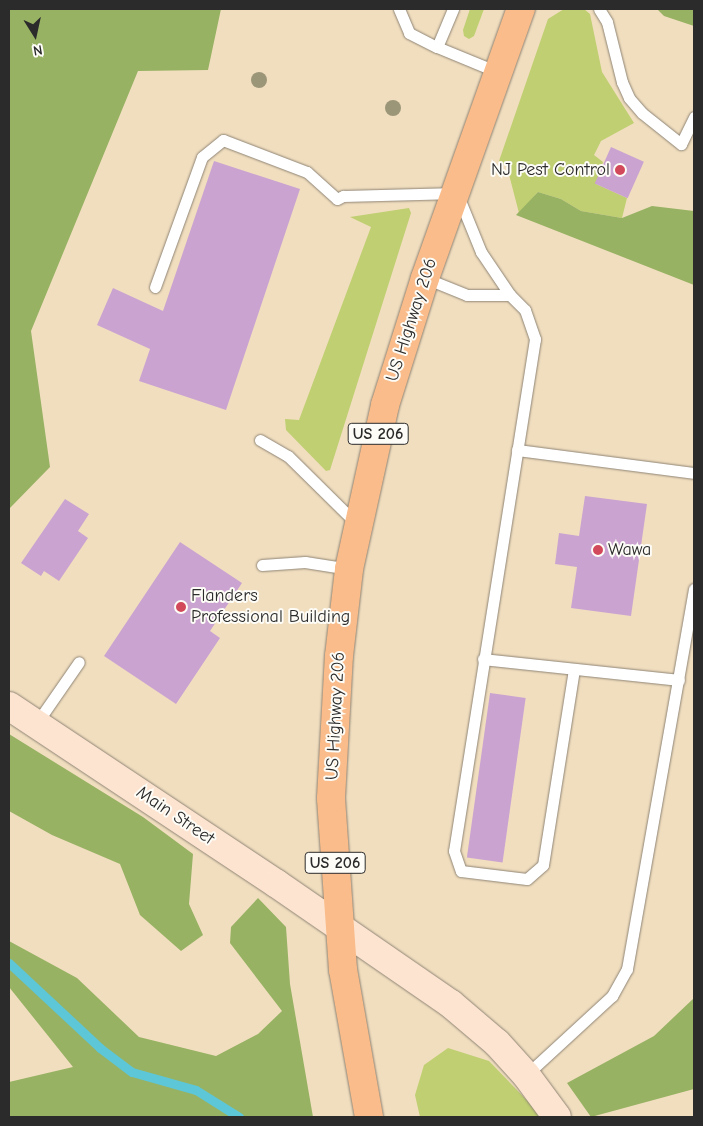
<!DOCTYPE html>
<style>
body{margin:0}
#map{position:relative;width:703px;height:1126px;overflow:hidden;background:#f1debf;font-family:"Comic Neue",sans-serif}
div>[style]{position:absolute}
.green>*{inset:0;background:#bfcf71}
.forest>*{inset:0;background:#97b263}
.stream>*{height:9px;margin:-4.5px;padding:0 4.5px;transform-origin:4.5px;border-radius:4.5px;background:#5dc7d8}
.building>*{inset:0;background:#caa3d1;transform-origin:0 0}
.roads{filter:drop-shadow(0 0 1px #8e8475) drop-shadow(0 0 1px #8e8475)}
.lane>*{height:11px;margin:-5.5px;padding:0 5.5px;transform-origin:5.5px;border-radius:5.5px;background:#fff}
.secondary>*{height:28px;margin:-14px;padding:0 14px;transform-origin:14px;border-radius:14px;background:#fde4d0}
.highway>*{height:28px;margin:-14px;padding:0 14px;transform-origin:14px;border-radius:14px;background:#f9bc8a}
.trees>*{width:16px;height:16px;margin:-8px;border-radius:50%;background:#9c9679}
.dots>*{width:14px;height:14px;translate:-50% -50%;box-sizing:border-box;border:2px solid #fdfcf7;border-radius:50%}
span{translate:-50% -50%;white-space:nowrap;text-align:center;line-height:1.15;-webkit-text-stroke:4px #fdfcf7;paint-order:stroke}
.shield-label span{padding:1px 4px;background:#fdfcf7;border:1px solid;border-radius:4px;-webkit-text-stroke-width:0}
.shield-label{font-size:16px;color:#2b2b2b;font-weight:700}
.poi-label{font-size:18px;color:#2b2b2b}
.right{translate:-100% -50%;text-align:right}
.left{translate:0 -50%;text-align:left}
.street-label{font-size:18px;color:#2b2b2b}
.frame{position:absolute;inset:0;border:10px solid #2b2b2b;pointer-events:none}
.north{position:absolute;left:10px;top:10px;width:50px;height:50px;-webkit-text-stroke:4px #fdfcf7;paint-order:stroke;rotate:170deg;font-size:14px;font-weight:700;line-height:20px;text-align:center;color:#2b2b2b}
.north::after{content:'';display:block;margin:auto;width:18px;height:22px;background:#2b2b2b;clip-path:polygon(50% 0,100% 100%,50% 72%,0 100%)}
</style>
<div id="map">
<div class="green">
<i style="clip-path:polygon(470px 9px,484px 9px,474px 36px,469px 39px,464px 36px,463px 30px)"></i>
<i style="clip-path:polygon(564px 9px,584px 9px,590px 14px,602px 72px,634px 123px,601px 141px,594px 155px,603px 162px,596px 184px,627px 198px,622px 218px,581px 211px,561px 199px,538px 192px,519px 213px,507px 167px,499px 161px,548px 19px)"></i>
<i style="clip-path:polygon(409px 208px,411px 213px,330px 470px,326px 471px,286px 430px,285px 419px,299px 420px,371px 227px,350px 217px)"></i>
<i style="clip-path:polygon(448px 1048px,489px 1061px,543px 1117px,420px 1117px,415px 1095px,424px 1065px)"></i>
</div>
<div class="forest">
<i style="clip-path:polygon(9px 9px,221px 9px,208px 70px,138px 71px,31px 331px,50px 467px,9px 509px)"></i>
<i style="clip-path:polygon(657px 9px,694px 9px,694px 26px,664px 16px)"></i>
<i style="clip-path:polygon(538px 192px,561px 199px,581px 211px,622px 218px,652px 206px,694px 211px,694px 285px,516px 215px)"></i>
<i style="clip-path:polygon(9px 734px,143px 817px,193px 854px,189px 904px,203px 935px,181px 951px,140px 915px,120px 864px,52px 835px,9px 811px)"></i>
<i style="clip-path:polygon(258px 898px,286px 927px,290px 984px,313px 1117px,9px 1117px,9px 1082px,73px 1067px,9px 987px,9px 941px,77px 978px,139px 1037px,216px 1056px,258px 1034px,282px 1011px,230px 943px,231px 927px)"></i>
<i style="clip-path:polygon(694px 998px,694px 1089px,591px 1117px,567px 1083px,654px 1036px)"></i>
</div>
<div class="stream">
<i style="left:9px;top:963px;width:125px;rotate:43deg"></i>
<i style="left:100px;top:1048px;width:40px;rotate:37deg"></i>
<i style="left:132px;top:1072px;width:66px;rotate:15.7deg"></i>
<i style="left:196px;top:1090px;width:51px;rotate:32.1deg"></i>
</div>
<div class="building">
<i style="left:611px;top:147px;width:36px;height:40px;rotate:24deg"></i>
<i style="clip-path:polygon(214px 161px,300px 189px,226px 410px,139px 381px,150px 349px,97px 325px,113px 288px,163px 311px)"></i>
<i style="clip-path:polygon(585px 496px,647px 504px,631px 616px,571px 608px,577px 567px,555px 564px,559px 533px,579px 536px)"></i>
<i style="clip-path:polygon(65px 499px,89px 514px,78px 531px,88px 538px,59px 581px,44px 571px,41px 576px,21px 563px)"></i>
<i style="clip-path:polygon(180px 542px,242px 583px,210px 631px,220px 638px,176px 704px,104px 656px)"></i>
<i style="left:490px;top:693px;width:36px;height:166px;rotate:8deg"></i>
</div>
<div class="roads">
<div class="lane">
<i style="left:399px;top:9px;width:26px;rotate:67deg"></i>
<i style="left:409px;top:33px;width:31px;rotate:27deg"></i>
<i style="left:453px;top:9px;width:41px;rotate:112.8deg"></i>
<i style="left:437px;top:47px;width:66px;rotate:22.3deg"></i>
<i style="left:599px;top:9px;width:15px;rotate:58deg"></i>
<i style="left:607px;top:22px;width:62px;rotate:76deg"></i>
<i style="left:622px;top:82px;width:17px;rotate:66deg"></i>
<i style="left:629px;top:98px;width:20px;rotate:49deg"></i>
<i style="left:642px;top:113px;width:50px;rotate:38.5deg"></i>
<i style="left:681px;top:144px;width:30px;rotate:-64deg"></i>
<i style="left:425px;top:278px;width:45px;rotate:22deg"></i>
<i style="left:467px;top:295px;width:43px"></i>
<i style="left:155px;top:287px;width:138px;rotate:-70.1deg"></i>
<i style="left:202px;top:157px;width:27px;rotate:-39deg"></i>
<i style="left:223px;top:140px;width:90px;rotate:20.9deg"></i>
<i style="left:307px;top:172px;width:40px;rotate:42deg"></i>
<i style="left:337px;top:199px;width:7px;rotate:-27deg"></i>
<i style="left:343px;top:196px;width:114px;rotate:-1.5deg"></i>
<i style="left:457px;top:193px;width:64px;rotate:67.9deg"></i>
<i style="left:481px;top:252px;width:52px;rotate:56deg"></i>
<i style="left:510px;top:295px;width:21px;rotate:45deg"></i>
<i style="left:525px;top:310px;width:31px;rotate:71deg"></i>
<i style="left:535px;top:339px;width:518px;rotate:98.99deg"></i>
<i style="left:454px;top:851px;width:21px;rotate:71deg"></i>
<i style="left:461px;top:871px;width:66px;rotate:6.9deg"></i>
<i style="left:527px;top:879px;width:21px;rotate:-41deg"></i>
<i style="left:543px;top:865px;width:198px;rotate:-81deg"></i>
<i style="left:260px;top:440px;width:32px;rotate:30deg"></i>
<i style="left:288px;top:456px;width:97px;rotate:44.6deg"></i>
<i style="left:517px;top:450px;width:178px;rotate:7.4deg"></i>
<i style="left:262px;top:565px;width:43px;rotate:-4deg"></i>
<i style="left:305px;top:562px;width:45px;rotate:9deg"></i>
<i style="left:483px;top:659px;width:197px;rotate:6.1deg"></i>
<i style="left:36px;top:724px;width:75px;rotate:-55.3deg"></i>
<i style="left:526px;top:1075px;width:117px;rotate:-42.6deg"></i>
<i style="left:612px;top:996px;width:31px;rotate:-61deg"></i>
<i style="left:627px;top:969px;width:386px;rotate:-80deg"></i>
</div>
<div class="secondary">
<i style="left:9px;top:706px;width:322px;rotate:33.6deg"></i>
<i style="left:277px;top:884px;width:211px;rotate:34.6deg"></i>
<i style="left:451px;top:1004px;width:60px;rotate:40.3deg"></i>
<i style="left:497px;top:1043px;width:43px;rotate:47.8deg"></i>
<i style="left:526px;top:1075px;width:52px;rotate:53.6deg"></i>
</div>
<div class="highway">
<i style="left:369px;top:1117px;width:149px;rotate:-100deg"></i>
<i style="left:343px;top:970px;width:172px;rotate:-94deg"></i>
<i style="left:331px;top:798px;width:142px;rotate:-86.8deg"></i>
<i style="left:339px;top:656px;width:88px;rotate:-83.4deg"></i>
<i style="left:349px;top:569px;width:168px;rotate:-77.6deg"></i>
<i style="left:385px;top:405px;width:133px;rotate:-72.5deg"></i>
<i style="left:425px;top:278px;width:286px;rotate:-70.4deg"></i>
</div>
</div>
<div class="trees">
<i style="left:259px;top:80px"></i>
<i style="left:393px;top:108px"></i>
</div>
<div class="dots">
<i style="left:620px;top:170px;background:#d1495b"></i>
<i style="left:598px;top:550px;background:#d1495b"></i>
<i style="left:181px;top:607px;background:#d1495b"></i>
</div>
<div class="shield-label">
<span style="left:378px;top:434px">US 206</span>
<span style="left:335px;top:863px">US 206</span>
</div>
<div class="poi-label">
<span class="right" style="left:610px;top:170px">NJ Pest Control</span>
<span class="left" style="left:608px;top:550px">Wawa</span>
<span class="left" style="left:191px;top:607px">Flanders<br>Professional Building</span>
</div>
<div class="street-label">
<span style="left:412px;top:320px;rotate:-72deg">US Highway 206</span>
<span style="left:336px;top:716px;rotate:-87deg">US Highway 206</span>
<span style="left:175px;top:816px;rotate:34deg">Main Street</span>
</div>
<div class="frame"></div>
<div class="north">N</div>
</div>
